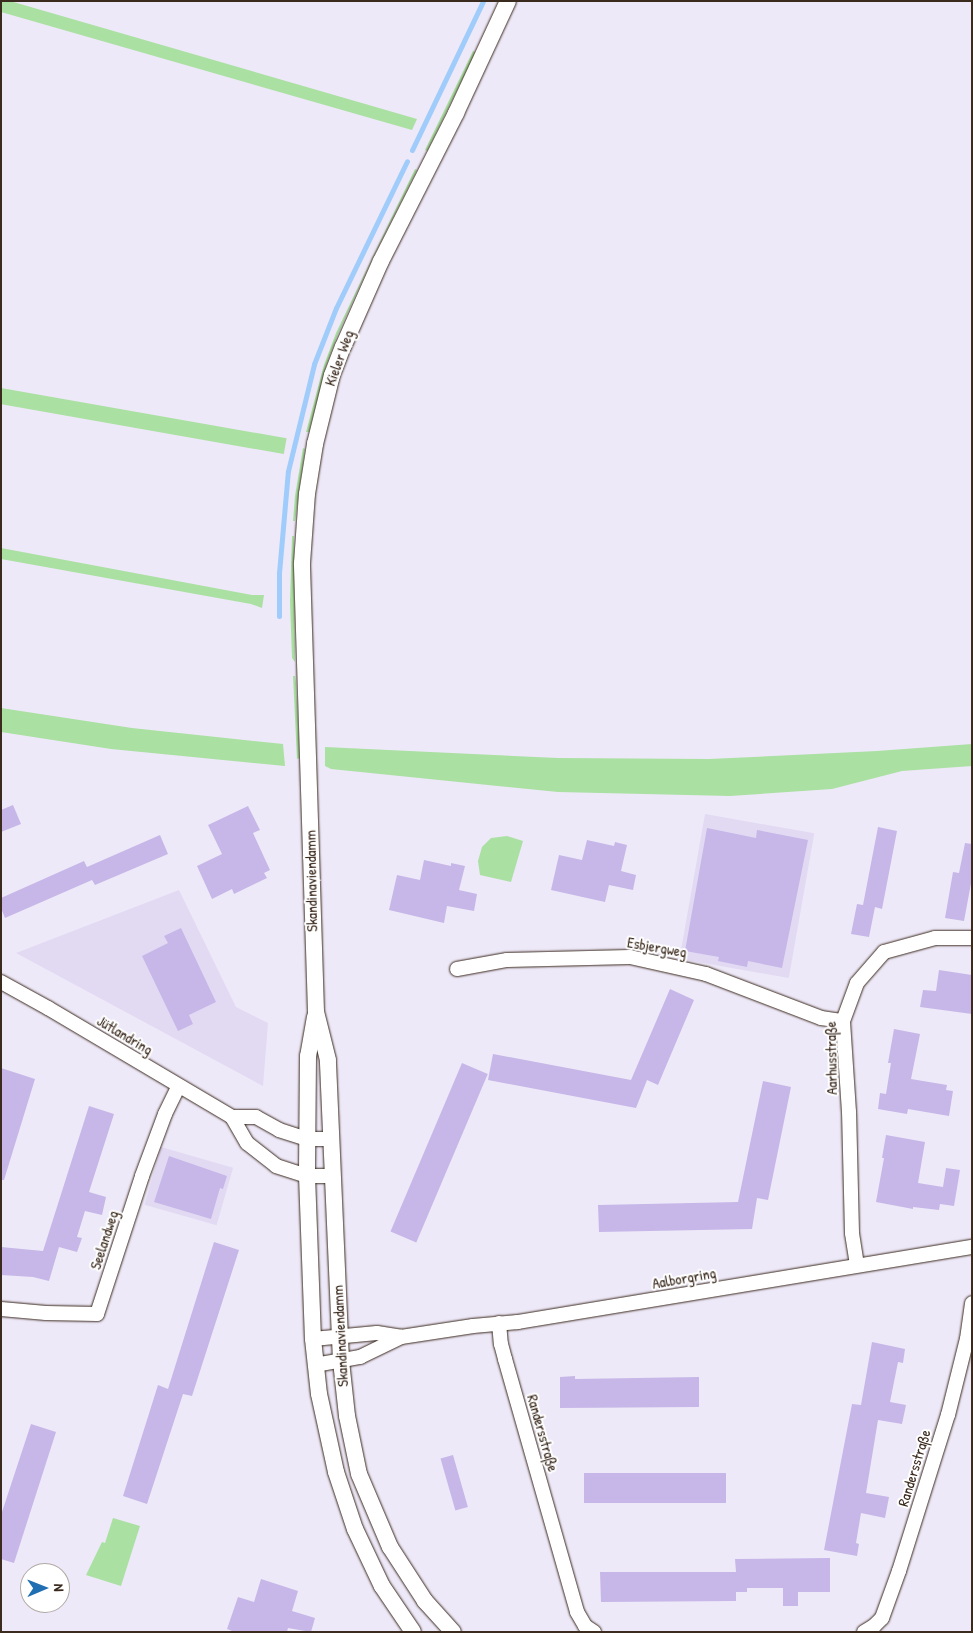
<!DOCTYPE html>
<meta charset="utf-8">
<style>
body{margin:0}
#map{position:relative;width:973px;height:1633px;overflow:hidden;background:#eee9f8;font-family:"Patrick Hand",sans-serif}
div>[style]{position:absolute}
.built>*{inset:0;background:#e2daf3;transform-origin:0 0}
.green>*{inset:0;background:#aae0a2;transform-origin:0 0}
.stream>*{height:5px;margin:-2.5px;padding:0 2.5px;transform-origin:2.5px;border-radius:2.5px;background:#9fccfa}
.building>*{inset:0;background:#c6b7e8;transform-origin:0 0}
.roads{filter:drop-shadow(0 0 1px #3b2a1e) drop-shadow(0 0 1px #3b2a1e)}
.minor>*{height:14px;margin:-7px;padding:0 7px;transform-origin:7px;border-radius:7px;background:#fff}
.tertiary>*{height:16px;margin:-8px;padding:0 8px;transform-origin:8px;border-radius:8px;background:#fff}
span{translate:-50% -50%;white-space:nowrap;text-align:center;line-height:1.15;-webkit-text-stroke:4px #fff;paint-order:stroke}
.street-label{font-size:15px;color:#3b2a1e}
.frame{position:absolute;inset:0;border:2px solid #3b2a1e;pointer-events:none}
.north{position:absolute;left:20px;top:1563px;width:50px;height:50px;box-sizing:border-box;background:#fff;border:1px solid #b1aaa5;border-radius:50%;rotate:89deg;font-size:14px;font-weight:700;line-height:20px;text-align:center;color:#3b2a1e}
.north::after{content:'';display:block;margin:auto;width:18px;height:22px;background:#1f6fb2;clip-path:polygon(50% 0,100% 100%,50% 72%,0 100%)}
</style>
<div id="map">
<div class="built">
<i style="left:705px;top:814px;width:111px;height:147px;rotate:10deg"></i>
<i style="clip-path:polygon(179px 890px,236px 1007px,268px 1023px,263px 1086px,16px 953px)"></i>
<i style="left:161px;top:1147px;width:75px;height:60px;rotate:16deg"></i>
</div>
<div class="green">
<i style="clip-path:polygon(1px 1px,10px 1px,417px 119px,412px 130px,1px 12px)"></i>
<i style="clip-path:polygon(473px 51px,476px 52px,427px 151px,425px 150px)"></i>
<i style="clip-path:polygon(415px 169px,417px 170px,372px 259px,338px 334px,326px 366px,309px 432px,306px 432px,324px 365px,336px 333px)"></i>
<i style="left:1px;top:388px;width:290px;height:16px;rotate:10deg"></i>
<i style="clip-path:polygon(303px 448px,305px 449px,295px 521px,293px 521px,295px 496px)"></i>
<i style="clip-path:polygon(292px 536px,294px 536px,295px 662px,292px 658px,290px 602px)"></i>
<i style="clip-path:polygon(1px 548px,252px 595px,264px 595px,262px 608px,251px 604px,1px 559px)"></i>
<i style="clip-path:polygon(293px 676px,295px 676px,296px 683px,300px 758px,297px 759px)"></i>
<i style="clip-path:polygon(1px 708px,132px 728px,283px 744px,285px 766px,111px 749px,1px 732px)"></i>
<i style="clip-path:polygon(972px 744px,972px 766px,902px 771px,832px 789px,730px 796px,558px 792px,331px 769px,325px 766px,325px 747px,558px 758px,709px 759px,877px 751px)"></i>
<i style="clip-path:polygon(507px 836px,523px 841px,511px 882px,480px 875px,478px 861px,482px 847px,491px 838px)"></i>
<i style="clip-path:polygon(113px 1518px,140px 1526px,121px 1586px,86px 1575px,102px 1542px,105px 1543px)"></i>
</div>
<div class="stream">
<i style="left:412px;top:150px;width:165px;rotate:-64.5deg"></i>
<i style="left:279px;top:616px;width:43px;rotate:-90deg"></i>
<i style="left:279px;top:573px;width:102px;rotate:-85deg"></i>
<i style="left:288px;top:471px;width:110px;rotate:-76.3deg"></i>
<i style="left:314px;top:364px;width:60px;rotate:-68.6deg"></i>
<i style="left:336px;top:308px;width:163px;rotate:-64.2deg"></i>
</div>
<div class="building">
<i style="clip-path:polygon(13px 805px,21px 824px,1px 832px,1px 810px)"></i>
<i style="clip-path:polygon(248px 806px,260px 830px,253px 833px,270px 870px,264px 873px,267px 878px,234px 894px,232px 889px,212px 899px,197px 866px,222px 854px,208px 825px)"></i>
<i style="clip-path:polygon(878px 827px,897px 831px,882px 909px,875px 907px,869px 937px,851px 934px,857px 904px,863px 905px)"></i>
<i style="clip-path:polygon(707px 828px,756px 838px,757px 830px,808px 840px,782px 968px,748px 961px,747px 967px,718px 961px,719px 957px,685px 951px)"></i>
<i style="clip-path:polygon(160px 835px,168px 854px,95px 885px,92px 880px,5px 918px,1px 908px,1px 898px,84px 861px,87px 867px)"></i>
<i style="clip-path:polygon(587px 840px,614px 846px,615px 842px,627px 845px,621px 871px,636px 875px,633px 890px,609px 885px,605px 902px,551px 890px,559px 855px,582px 860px)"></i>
<i style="clip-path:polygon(965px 843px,972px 844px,972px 878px,964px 921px,945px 918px,953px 872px,959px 873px)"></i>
<i style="clip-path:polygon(424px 860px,451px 866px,451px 863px,465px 866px,459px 890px,477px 894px,474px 911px,447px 906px,444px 923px,389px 910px,397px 875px,420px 880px)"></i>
<i style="clip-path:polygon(181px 928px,216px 1002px,189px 1015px,193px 1024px,178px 1031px,142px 956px,168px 943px,164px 936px)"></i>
<i style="clip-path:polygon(939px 970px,972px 975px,972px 1014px,920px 1007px,923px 990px,936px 991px)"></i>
<i style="clip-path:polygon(670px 989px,694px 1000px,658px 1085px,647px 1080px,636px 1108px,488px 1080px,493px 1054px,631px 1080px)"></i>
<i style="clip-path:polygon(894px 1029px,920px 1034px,911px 1079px,947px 1085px,946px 1090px,953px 1091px,949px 1116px,908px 1109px,907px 1114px,878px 1109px,880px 1093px,886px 1094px,891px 1063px,888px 1063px)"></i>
<i style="left:462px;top:1063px;width:28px;height:183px;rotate:23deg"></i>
<i style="clip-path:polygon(1px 1068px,35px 1079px,4px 1180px,1px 1180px)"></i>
<i style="clip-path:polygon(763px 1081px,791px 1087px,768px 1200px,757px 1198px,752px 1229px,599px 1232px,598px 1205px,738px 1202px)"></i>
<i style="clip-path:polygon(89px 1106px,114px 1114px,89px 1192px,106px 1197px,102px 1215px,85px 1211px,77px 1237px,82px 1238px,77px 1252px,59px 1247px,49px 1281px,33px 1277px,1px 1275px,1px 1247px,43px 1251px)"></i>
<i style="clip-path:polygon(886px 1135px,925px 1142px,918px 1183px,943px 1187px,946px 1168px,960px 1170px,954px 1206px,940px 1204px,939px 1210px,913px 1207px,913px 1209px,876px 1202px,884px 1158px,882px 1158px)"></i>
<i style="clip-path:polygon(169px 1156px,227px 1176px,223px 1189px,220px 1188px,211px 1219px,154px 1202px)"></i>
<i style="clip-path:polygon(214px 1242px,239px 1250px,192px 1396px,183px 1394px,147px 1504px,123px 1496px,158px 1385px,168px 1389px)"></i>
<i style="clip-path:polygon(872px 1342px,905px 1349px,903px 1363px,898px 1362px,890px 1402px,906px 1405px,902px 1424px,878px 1420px,866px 1493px,889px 1497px,885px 1518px,861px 1513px,856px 1543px,859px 1544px,857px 1556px,824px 1550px,852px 1404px,861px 1405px)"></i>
<i style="clip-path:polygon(575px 1376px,575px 1379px,699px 1377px,699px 1407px,560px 1408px,560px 1377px)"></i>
<i style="clip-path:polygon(31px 1424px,56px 1432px,14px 1563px,1px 1559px,1px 1515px)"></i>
<i style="left:453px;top:1455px;width:54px;height:13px;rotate:74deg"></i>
<i style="left:726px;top:1473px;width:30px;height:142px;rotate:90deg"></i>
<i style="clip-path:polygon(830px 1558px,830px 1592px,798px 1592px,798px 1606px,783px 1606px,783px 1588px,747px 1588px,747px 1592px,736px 1592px,736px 1601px,601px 1602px,600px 1572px,736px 1572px,735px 1559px)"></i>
<i style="clip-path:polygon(261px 1579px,298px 1591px,292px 1611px,315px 1618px,311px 1632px,288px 1628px,287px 1632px,235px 1632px,227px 1629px,238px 1597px,254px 1602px)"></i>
</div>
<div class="roads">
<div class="minor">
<i style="left:457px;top:969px;width:51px;rotate:-10.2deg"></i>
<i style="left:507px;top:960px;width:123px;rotate:-1.4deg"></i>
<i style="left:630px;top:957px;width:78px;rotate:12.6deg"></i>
<i style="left:706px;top:974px;width:123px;rotate:20.9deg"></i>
<i style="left:821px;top:1018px;width:22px;rotate:8deg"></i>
<i style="left:1px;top:982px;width:54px;rotate:29deg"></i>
<i style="left:48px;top:1008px;width:214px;rotate:30.6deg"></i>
<i style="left:232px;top:1117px;width:24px"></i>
<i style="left:256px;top:1117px;width:26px;rotate:29deg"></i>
<i style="left:279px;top:1130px;width:29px;rotate:18deg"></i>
<i style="left:307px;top:1139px;width:24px"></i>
<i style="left:232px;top:1117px;width:30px;rotate:60deg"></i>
<i style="left:247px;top:1143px;width:37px;rotate:38deg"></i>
<i style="left:276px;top:1166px;width:33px;rotate:18deg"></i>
<i style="left:307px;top:1176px;width:25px"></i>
<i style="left:857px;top:1265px;width:32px;rotate:-99deg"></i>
<i style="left:852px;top:1233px;width:121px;rotate:-91.4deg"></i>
<i style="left:849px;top:1112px;width:91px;rotate:-93.8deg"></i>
<i style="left:843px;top:1021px;width:40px;rotate:-69.8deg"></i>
<i style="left:857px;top:983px;width:41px;rotate:-48.9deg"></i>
<i style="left:884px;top:952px;width:53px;rotate:-15.4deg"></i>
<i style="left:935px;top:938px;width:37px"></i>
<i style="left:1px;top:1309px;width:45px;rotate:5.1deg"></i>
<i style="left:46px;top:1313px;width:51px;rotate:1.1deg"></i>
<i style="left:97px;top:1314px;width:145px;rotate:-71.9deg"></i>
<i style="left:142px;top:1176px;width:66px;rotate:-69.6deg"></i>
<i style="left:165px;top:1114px;width:30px;rotate:-64deg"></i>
<i style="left:499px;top:1323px;width:21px;rotate:85deg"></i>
<i style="left:501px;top:1344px;width:16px;rotate:75deg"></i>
<i style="left:505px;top:1359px;width:263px;rotate:74.1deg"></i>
<i style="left:577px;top:1612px;width:16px;rotate:60deg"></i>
<i style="left:585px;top:1626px;width:11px;rotate:34deg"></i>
<i style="left:313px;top:1339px;width:64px;rotate:-5.4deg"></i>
<i style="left:377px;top:1333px;width:24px;rotate:9deg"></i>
<i style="left:401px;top:1337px;width:73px;rotate:-8.7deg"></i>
<i style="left:473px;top:1326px;width:45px;rotate:-5.1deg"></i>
<i style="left:518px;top:1322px;width:460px;rotate:-9.4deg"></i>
<i style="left:315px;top:1365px;width:46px;rotate:-10.1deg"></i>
<i style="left:360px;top:1357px;width:46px;rotate:-26deg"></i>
<i style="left:864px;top:1632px;width:12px;rotate:-31deg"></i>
<i style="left:874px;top:1626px;width:11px;rotate:-45deg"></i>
<i style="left:882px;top:1618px;width:50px;rotate:-70.1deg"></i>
<i style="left:899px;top:1571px;width:164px;rotate:-72.6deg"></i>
<i style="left:948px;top:1415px;width:78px;rotate:-76deg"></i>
<i style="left:967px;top:1339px;width:36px;rotate:-82deg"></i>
</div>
<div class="tertiary">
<i style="left:315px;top:1017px;width:40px;rotate:100deg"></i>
<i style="left:308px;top:1056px;width:120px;rotate:90.5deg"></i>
<i style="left:307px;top:1176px;width:163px;rotate:87.9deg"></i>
<i style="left:313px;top:1339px;width:55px;rotate:83.8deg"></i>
<i style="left:319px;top:1394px;width:80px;rotate:77.7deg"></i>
<i style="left:336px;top:1472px;width:60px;rotate:71.6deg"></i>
<i style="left:355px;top:1529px;width:63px;rotate:64.7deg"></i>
<i style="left:382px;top:1586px;width:55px;rotate:56deg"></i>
<i style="left:453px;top:1632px;width:42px;rotate:-132.1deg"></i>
<i style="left:425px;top:1601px;width:64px;rotate:-122.9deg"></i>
<i style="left:390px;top:1547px;width:79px;rotate:-113deg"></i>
<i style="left:359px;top:1474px;width:59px;rotate:-101.7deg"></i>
<i style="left:347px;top:1416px;width:55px;rotate:-96.2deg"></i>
<i style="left:341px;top:1361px;width:301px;rotate:-92.5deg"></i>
<i style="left:328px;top:1060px;width:49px;rotate:-104deg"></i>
<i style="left:316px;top:1012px;width:449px;rotate:-91.8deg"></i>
<i style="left:302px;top:563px;width:69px;rotate:-85.9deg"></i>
<i style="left:307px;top:494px;width:51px;rotate:-80.9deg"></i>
<i style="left:315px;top:444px;width:71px;rotate:-76.2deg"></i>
<i style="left:332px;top:375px;width:30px;rotate:-69deg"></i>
<i style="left:343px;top:347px;width:94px;rotate:-66.2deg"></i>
<i style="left:381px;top:261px;width:166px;rotate:-63.1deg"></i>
<i style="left:456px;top:113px;width:123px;rotate:-65.1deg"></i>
</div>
</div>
<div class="street-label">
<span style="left:339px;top:358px;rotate:-70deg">Kieler Weg</span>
<span style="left:311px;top:881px;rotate:-91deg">Skandinaviendamm</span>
<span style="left:657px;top:947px;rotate:10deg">Esbjergweg</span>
<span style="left:125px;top:1035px;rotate:31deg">Jütlandring</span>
<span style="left:831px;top:1058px;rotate:-91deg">Aarhusstraße</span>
<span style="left:104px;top:1240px;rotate:-72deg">Seelandweg</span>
<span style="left:684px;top:1278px;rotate:-10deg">Aalborgring</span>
<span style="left:340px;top:1336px;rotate:-93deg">Skandinaviendamm</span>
<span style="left:543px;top:1433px;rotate:74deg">Randersstraße</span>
<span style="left:914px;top:1468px;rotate:-73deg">Randersstraße</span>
</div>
<div class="frame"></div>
<div class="north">N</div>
</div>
